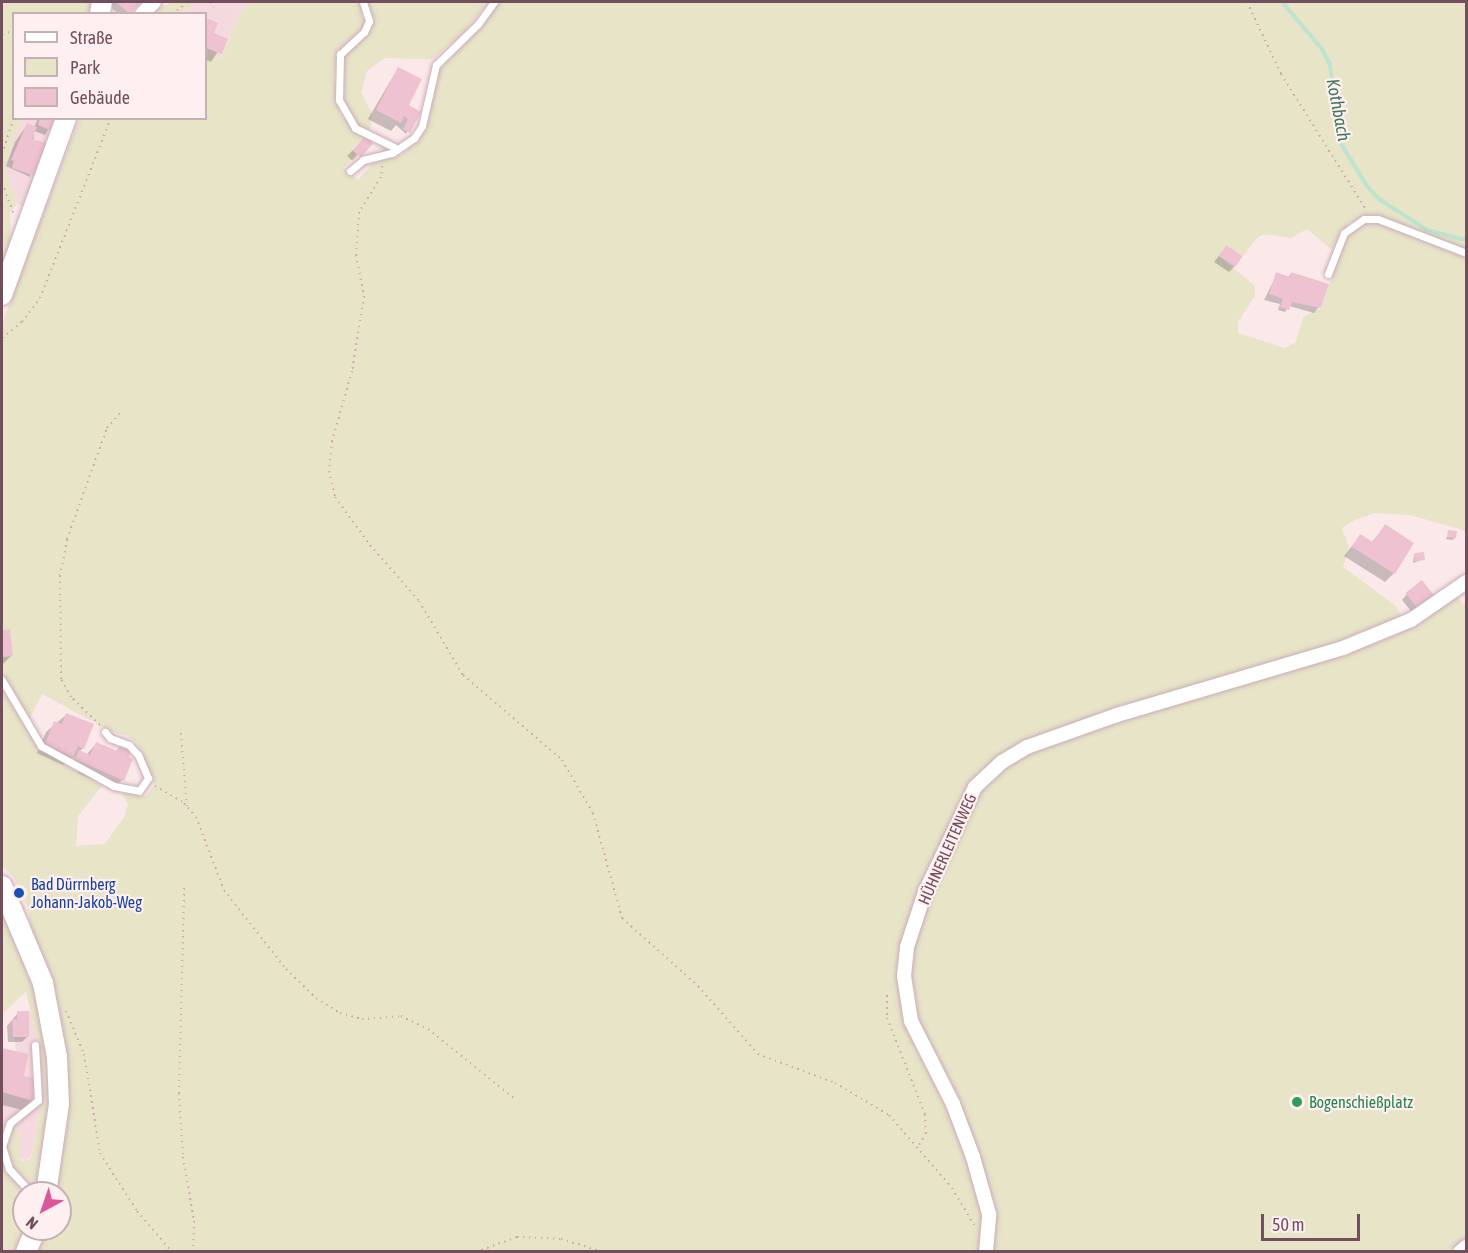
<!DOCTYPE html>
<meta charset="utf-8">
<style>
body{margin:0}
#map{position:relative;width:1468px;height:1253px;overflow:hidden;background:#fbe9ea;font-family:"Asap Condensed",sans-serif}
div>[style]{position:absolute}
.residential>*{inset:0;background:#f4dade}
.green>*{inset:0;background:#e7e4c8}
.shadow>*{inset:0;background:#0003;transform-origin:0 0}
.stream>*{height:4px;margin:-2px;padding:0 2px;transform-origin:2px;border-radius:2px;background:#bee3ce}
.building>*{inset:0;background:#eec2d0;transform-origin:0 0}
.path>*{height:2px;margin-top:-1px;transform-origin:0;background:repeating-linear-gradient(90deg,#d3a5b4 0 1.5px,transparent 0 6px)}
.roads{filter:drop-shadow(0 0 2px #c9acb5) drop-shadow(0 0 2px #c9acb5)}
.service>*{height:7px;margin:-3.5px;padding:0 3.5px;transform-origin:3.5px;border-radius:3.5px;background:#fff}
.minor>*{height:14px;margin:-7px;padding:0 7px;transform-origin:7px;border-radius:7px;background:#fff}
.secondary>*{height:20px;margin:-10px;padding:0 10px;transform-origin:10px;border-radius:10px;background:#fff}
.dots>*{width:16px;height:16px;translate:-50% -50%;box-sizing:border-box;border:3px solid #feeff0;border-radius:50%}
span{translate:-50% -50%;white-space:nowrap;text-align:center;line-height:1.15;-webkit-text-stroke:4.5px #feeff0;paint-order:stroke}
.street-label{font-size:16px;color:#734e5c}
.transit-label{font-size:16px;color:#164399}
.left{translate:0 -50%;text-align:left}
.leisure-label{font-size:16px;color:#27864d}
.water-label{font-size:18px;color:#43775a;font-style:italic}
.frame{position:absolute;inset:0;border:3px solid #734e5c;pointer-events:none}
.legend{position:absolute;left:12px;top:12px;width:195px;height:108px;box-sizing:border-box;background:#feeff0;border:2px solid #c6afb5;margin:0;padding:8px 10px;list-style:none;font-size:18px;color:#734e5c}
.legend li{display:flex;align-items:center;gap:12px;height:30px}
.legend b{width:30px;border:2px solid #c6afb5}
.north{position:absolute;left:12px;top:1181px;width:60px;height:60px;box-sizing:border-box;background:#feeff0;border:2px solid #c6afb5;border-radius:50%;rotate:220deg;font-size:16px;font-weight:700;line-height:24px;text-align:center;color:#734e5c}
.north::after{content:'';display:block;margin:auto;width:21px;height:27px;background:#da5899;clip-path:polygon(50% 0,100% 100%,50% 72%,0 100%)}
.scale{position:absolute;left:1261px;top:1214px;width:99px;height:27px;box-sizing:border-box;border:3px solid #734e5c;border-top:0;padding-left:8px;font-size:18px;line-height:21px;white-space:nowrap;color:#734e5c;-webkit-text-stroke:4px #feeff0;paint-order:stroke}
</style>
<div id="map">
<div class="residential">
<i style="clip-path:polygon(192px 2px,250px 2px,238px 16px,220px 58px,206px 52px,206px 14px,180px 14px,194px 6px)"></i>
<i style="clip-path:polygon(23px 119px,60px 119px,23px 206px,17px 204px,6px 171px,15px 133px)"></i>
<i style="clip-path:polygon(17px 1011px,31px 1011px,42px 1062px,42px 1095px,32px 1153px,26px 1162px,20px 1157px,15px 1127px,3px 1126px,2px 1120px,2px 1048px,16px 1051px,12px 1019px,17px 1018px)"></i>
</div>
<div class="green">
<i style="clip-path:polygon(2px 2px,94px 2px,92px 13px,14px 14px,14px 118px,23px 119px,15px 133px,6px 171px,17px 204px,10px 212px,11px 246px,2px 276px)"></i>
<i style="clip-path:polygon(172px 2px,192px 2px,194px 6px,180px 13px,149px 14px)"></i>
<i style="clip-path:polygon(250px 2px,359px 2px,365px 25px,339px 50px,334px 76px,341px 116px,365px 136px,352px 149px,356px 154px,344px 168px,358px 180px,373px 163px,401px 156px,421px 136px,438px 70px,480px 28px,499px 2px,1466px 2px,1466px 251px,1377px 215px,1348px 223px,1332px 250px,1307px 229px,1291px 238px,1266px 234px,1258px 237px,1243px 256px,1226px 245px,1219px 256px,1255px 286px,1255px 296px,1238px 322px,1238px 333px,1285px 348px,1296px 342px,1303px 317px,1321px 308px,1347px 234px,1365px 222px,1390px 227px,1466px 258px,1466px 531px,1410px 515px,1375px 513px,1355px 520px,1342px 528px,1349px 547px,1343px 567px,1396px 606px,1403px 620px,1301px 657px,1120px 706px,1123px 718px,1388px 634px,1427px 619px,1457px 596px,1463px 604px,1466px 602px,1466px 1251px,991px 1251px,997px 1217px,993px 1196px,982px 1210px,980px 1251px,36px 1251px,44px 1229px,60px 1229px,60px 1193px,53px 1193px,67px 1120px,67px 1073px,30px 929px,29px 909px,14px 877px,2px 866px,2px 686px,43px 751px,102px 786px,78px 816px,76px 846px,105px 844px,124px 817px,128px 805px,122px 793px,146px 796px,155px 784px,138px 744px,128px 736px,108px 730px,42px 694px,28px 722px,2px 674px,2px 657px,13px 656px,10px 629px,2px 630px,2px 323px,79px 119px,206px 118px,206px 52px,221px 58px,238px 16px)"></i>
<i style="clip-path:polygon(367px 2px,489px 2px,461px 35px,432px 59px,384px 58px,367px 71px,361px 92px,372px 114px,370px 130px,359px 127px,346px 112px,341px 62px,345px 53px,372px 25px)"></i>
<i style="clip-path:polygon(2px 902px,40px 1000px,53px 1094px,39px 1185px,34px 1188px,10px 1164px,6px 1152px,6px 1140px,12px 1127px,18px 1131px,21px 1161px,29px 1160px,32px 1154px,42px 1095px,42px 1062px,26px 992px,2px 1014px)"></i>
<i style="clip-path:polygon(2px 1160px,24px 1194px,24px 1229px,28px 1229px,19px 1251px,2px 1251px)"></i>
</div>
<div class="shadow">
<i style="clip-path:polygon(114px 2px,139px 2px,128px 14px,118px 14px,110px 6px)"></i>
<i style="clip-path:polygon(206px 19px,216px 24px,212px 34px,226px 39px,211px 62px,206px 60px)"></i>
<i style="clip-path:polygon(398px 68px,407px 106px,419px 112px,406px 134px,396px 125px,391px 131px,368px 119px)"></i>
<i style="clip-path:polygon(38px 118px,55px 118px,45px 135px,34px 131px,30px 177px,6px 166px,15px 142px,27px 125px,34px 128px)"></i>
<i style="left:365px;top:138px;width:7px;height:25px;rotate:45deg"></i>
<i style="clip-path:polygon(1226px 247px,1235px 266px,1229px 272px,1214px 262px)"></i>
<i style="clip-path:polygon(1292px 273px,1319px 307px,1314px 313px,1289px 306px,1285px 312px,1278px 310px,1280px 304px,1264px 300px,1277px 274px,1288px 277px)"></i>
<i style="clip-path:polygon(1385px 526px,1394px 573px,1385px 582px,1344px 556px,1360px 536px,1371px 543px)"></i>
<i style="clip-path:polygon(1449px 532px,1455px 538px,1452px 540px,1446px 539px)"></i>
<i style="clip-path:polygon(1414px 555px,1424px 559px,1413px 563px)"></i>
<i style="clip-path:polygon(1407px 594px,1434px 597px,1414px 615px,1402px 600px)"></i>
<i style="clip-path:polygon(2px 631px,8px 631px,12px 655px,2px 665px)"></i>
<i style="clip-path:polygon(67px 714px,83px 748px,79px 752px,86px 755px,96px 744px,115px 752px,120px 747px,122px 780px,113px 789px,78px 773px,81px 766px,73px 762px,75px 757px,63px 765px,37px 753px,46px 732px)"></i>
<i style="clip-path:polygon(18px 1013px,28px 1036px,22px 1042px,8px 1042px,7px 1026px)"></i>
<i style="clip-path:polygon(3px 1050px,22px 1077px,32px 1101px,23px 1110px,2px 1105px)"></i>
</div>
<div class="stream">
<i style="left:1282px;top:2px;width:62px;rotate:49.6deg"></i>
<i style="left:1322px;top:49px;width:18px;rotate:63deg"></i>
<i style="left:1330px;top:65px;width:78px;rotate:82.6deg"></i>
<i style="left:1340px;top:142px;width:52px;rotate:58.5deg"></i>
<i style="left:1367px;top:186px;width:18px;rotate:47deg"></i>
<i style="left:1379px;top:199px;width:57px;rotate:32.9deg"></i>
<i style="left:1427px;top:230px;width:40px;rotate:14.4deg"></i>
</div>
<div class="building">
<i style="clip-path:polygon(116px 2px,141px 2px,130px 14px)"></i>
<i style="clip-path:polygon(206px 18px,218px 23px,214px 33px,228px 39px,222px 54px,206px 48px)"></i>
<i style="clip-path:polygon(398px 67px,422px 79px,409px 105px,421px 112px,410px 133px,403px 129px,408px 119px,404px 116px,401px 123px,376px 110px)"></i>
<i style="clip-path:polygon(40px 118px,56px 118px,52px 131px,38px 125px)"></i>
<i style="clip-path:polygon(27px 123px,37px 127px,32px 139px,46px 143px,34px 176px,12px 168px,14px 161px,11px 160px)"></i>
<i style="left:365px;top:136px;width:11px;height:19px;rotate:41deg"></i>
<i style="left:1226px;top:245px;width:20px;height:13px;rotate:33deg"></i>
<i style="clip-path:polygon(1276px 272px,1290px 277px,1291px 272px,1329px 284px,1321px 308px,1292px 302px,1289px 310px,1280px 307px,1283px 299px,1269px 294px)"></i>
<i style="clip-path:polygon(1385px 524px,1414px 543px,1395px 574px,1352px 547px,1360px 534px,1373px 542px)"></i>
<i style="left:1448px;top:530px;width:9px;height:7px;rotate:6deg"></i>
<i style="left:1424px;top:552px;width:8px;height:10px;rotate:83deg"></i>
<i style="left:1422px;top:580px;width:23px;height:21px;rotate:52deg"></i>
<i style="clip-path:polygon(10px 629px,13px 656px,2px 657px,2px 630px)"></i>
<i style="clip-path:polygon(66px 713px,94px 724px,84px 749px,78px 746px,73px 757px,45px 744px,54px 721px,62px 724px)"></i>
<i style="clip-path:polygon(96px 742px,117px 751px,120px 746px,131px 751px,129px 757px,133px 759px,124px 781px,75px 759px,79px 750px,90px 755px)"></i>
<i style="clip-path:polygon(17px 1011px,29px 1011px,29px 1037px,13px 1037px,12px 1019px,17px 1019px)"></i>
<i style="clip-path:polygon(2px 1048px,28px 1054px,24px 1076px,38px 1079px,33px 1101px,2px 1092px)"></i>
</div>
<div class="path">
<i style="left:211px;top:2px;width:6px;rotate:72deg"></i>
<i style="left:1247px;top:2px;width:80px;rotate:64.7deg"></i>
<i style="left:1281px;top:74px;width:158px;rotate:57.9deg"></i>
<i style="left:172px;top:14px;width:20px;rotate:-37deg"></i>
<i style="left:2px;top:34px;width:12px;rotate:-14deg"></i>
<i style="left:2px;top:154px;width:39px;rotate:-72deg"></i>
<i style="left:382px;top:166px;width:11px;rotate:95deg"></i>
<i style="left:381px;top:177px;width:41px;rotate:122.2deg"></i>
<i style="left:359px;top:212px;width:43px;rotate:94deg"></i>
<i style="left:356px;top:255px;width:42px;rotate:79deg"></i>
<i style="left:364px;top:296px;width:76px;rotate:99.1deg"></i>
<i style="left:352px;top:371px;width:73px;rotate:105.9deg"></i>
<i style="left:332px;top:441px;width:30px;rotate:96deg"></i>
<i style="left:329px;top:471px;width:27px;rotate:77deg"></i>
<i style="left:335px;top:497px;width:59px;rotate:53.9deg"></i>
<i style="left:370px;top:545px;width:74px;rotate:48.8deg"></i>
<i style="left:419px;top:601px;width:86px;rotate:59.3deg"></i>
<i style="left:463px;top:675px;width:130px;rotate:40.6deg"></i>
<i style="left:562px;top:760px;width:61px;rotate:59.7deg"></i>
<i style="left:593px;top:813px;width:109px;rotate:74.6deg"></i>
<i style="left:622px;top:918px;width:102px;rotate:41.8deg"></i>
<i style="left:698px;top:986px;width:91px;rotate:48.6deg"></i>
<i style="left:758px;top:1054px;width:82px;rotate:20.6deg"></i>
<i style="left:835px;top:1083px;width:63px;rotate:30.7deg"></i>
<i style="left:889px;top:1115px;width:96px;rotate:49.2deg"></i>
<i style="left:952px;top:1188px;width:43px;rotate:59.3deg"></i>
<i style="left:2px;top:183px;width:33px;rotate:69deg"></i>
<i style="left:2px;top:338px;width:26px;rotate:-39deg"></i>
<i style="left:22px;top:322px;width:30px;rotate:-53deg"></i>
<i style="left:40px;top:298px;width:193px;rotate:-68.5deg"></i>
<i style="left:100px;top:725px;width:40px;rotate:-136deg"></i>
<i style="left:71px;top:697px;width:21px;rotate:-119deg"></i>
<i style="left:61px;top:679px;width:103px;rotate:-90.6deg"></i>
<i style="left:60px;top:576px;width:38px;rotate:-79deg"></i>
<i style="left:67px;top:539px;width:118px;rotate:-70.2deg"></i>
<i style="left:107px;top:428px;width:23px;rotate:-49deg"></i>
<i style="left:181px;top:733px;width:74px;rotate:85.4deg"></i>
<i style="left:155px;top:786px;width:34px;rotate:30deg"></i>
<i style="left:184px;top:803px;width:18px;rotate:49deg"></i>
<i style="left:196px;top:817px;width:78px;rotate:69deg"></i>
<i style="left:224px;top:890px;width:100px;rotate:51.9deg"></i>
<i style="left:286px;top:969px;width:42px;rotate:44deg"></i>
<i style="left:316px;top:998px;width:28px;rotate:32deg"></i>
<i style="left:340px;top:1013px;width:23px;rotate:15deg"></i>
<i style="left:362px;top:1019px;width:39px;rotate:-4deg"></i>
<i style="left:401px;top:1016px;width:30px;rotate:26deg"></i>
<i style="left:428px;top:1029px;width:112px;rotate:38.8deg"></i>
<i style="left:184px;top:888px;width:205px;rotate:91.4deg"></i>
<i style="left:179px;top:1093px;width:64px;rotate:86.4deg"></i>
<i style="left:183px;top:1157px;width:65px;rotate:80.2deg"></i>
<i style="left:194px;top:1221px;width:31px;rotate:92deg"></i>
<i style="left:887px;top:995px;width:23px;rotate:90deg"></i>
<i style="left:887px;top:1018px;width:103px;rotate:68.4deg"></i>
<i style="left:925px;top:1114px;width:19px;rotate:87deg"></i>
<i style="left:926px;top:1133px;width:16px;rotate:120deg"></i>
<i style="left:66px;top:1011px;width:47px;rotate:67.3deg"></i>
<i style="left:84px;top:1054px;width:100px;rotate:80.8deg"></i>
<i style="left:100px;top:1153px;width:69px;rotate:57.5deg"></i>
<i style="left:137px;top:1211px;width:54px;rotate:49.5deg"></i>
<i style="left:476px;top:1252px;width:44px;rotate:-20.1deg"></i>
<i style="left:517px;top:1237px;width:44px;rotate:2.6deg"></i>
<i style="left:561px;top:1239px;width:37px;rotate:17deg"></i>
</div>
<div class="roads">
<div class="service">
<i style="left:363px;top:2px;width:20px;rotate:72deg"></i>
<i style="left:369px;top:21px;width:12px;rotate:114deg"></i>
<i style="left:364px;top:32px;width:33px;rotate:137deg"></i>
<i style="left:340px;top:54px;width:46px;rotate:91.2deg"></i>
<i style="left:339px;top:100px;width:32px;rotate:60deg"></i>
<i style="left:355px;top:128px;width:48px;rotate:26deg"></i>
<i style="left:350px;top:171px;width:17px;rotate:-40deg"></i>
<i style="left:363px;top:160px;width:30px;rotate:-14deg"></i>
<i style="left:392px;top:153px;width:27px;rotate:-34deg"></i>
<i style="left:414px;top:138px;width:14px;rotate:-56deg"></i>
<i style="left:422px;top:126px;width:63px;rotate:-77.1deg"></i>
<i style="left:436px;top:65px;width:59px;rotate:-44.3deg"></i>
<i style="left:478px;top:24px;width:27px;rotate:-54deg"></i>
<i style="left:1328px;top:274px;width:44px;rotate:-68.7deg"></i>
<i style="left:1344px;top:233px;width:24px;rotate:-35deg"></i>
<i style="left:1364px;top:219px;width:14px"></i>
<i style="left:1378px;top:219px;width:94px;rotate:21.1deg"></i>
<i style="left:2px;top:680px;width:77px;rotate:59.4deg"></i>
<i style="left:41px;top:746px;width:83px;rotate:28.7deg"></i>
<i style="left:114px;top:786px;width:25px;rotate:11deg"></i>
<i style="left:139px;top:791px;width:16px;rotate:-55deg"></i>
<i style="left:148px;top:778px;width:25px;rotate:-113deg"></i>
<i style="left:138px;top:755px;width:13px;rotate:-132deg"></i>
<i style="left:129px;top:745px;width:20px;rotate:-160deg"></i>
<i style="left:110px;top:738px;width:8px;rotate:-130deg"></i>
<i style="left:2px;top:1146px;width:24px;rotate:-71deg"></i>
<i style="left:10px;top:1123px;width:36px;rotate:-39deg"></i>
<i style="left:38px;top:1100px;width:55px;rotate:-93.1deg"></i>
<i style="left:2px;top:1146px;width:24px;rotate:73deg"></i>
<i style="left:9px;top:1169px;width:33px;rotate:47deg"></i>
</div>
<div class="minor">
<i style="left:142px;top:14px;width:17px;rotate:-45deg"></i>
<i style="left:986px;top:1252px;width:38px;rotate:-85deg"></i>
<i style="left:989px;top:1214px;width:59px;rotate:-105.7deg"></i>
<i style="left:973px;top:1157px;width:57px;rotate:-110.7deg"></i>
<i style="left:953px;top:1104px;width:93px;rotate:-116.8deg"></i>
<i style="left:911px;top:1021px;width:46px;rotate:-98.8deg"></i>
<i style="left:904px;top:976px;width:29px;rotate:-84deg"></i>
<i style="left:907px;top:947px;width:58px;rotate:-71.9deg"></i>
<i style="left:925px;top:892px;width:116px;rotate:-64.5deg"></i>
<i style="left:975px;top:787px;width:37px;rotate:-43deg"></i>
<i style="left:1002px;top:762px;width:29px;rotate:-31deg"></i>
<i style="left:1027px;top:747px;width:96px;rotate:-19.6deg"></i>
<i style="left:1117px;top:715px;width:236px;rotate:-16.5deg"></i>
<i style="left:1343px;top:648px;width:74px;rotate:-22.4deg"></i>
<i style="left:1411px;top:620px;width:67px;rotate:-34.6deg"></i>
<i style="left:1460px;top:1252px;width:8px;rotate:-40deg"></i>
</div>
<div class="secondary">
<i style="left:100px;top:14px;width:12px;rotate:-81deg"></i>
<i style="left:2px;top:295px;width:188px;rotate:-70.1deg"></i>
<i style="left:2px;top:886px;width:105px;rotate:67.1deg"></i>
<i style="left:43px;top:983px;width:75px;rotate:79.3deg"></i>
<i style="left:57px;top:1057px;width:47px;rotate:87.6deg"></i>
<i style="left:59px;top:1104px;width:90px;rotate:98.3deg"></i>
<i style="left:26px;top:1252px;width:25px;rotate:-67deg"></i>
</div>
</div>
<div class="dots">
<i style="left:19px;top:893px;background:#1a4fb4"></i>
<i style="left:1297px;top:1102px;background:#2e9e5b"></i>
</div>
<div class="street-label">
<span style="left:947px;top:849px;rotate:-66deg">HÜHNERLEITENWEG</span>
</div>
<div class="transit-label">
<span class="left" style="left:31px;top:893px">Bad Dürrnberg<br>Johann-Jakob-Weg</span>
</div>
<div class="leisure-label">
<span class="left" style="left:1309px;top:1102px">Bogenschießplatz</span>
</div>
<div class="water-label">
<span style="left:1338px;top:110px;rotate:79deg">Kothbach</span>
</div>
<div class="frame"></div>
<ul class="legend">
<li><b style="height:8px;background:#fff"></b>Straße</li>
<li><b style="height:16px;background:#e7e4c8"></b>Park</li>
<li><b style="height:16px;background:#eec2d0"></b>Gebäude</li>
</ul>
<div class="north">N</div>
<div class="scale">50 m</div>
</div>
